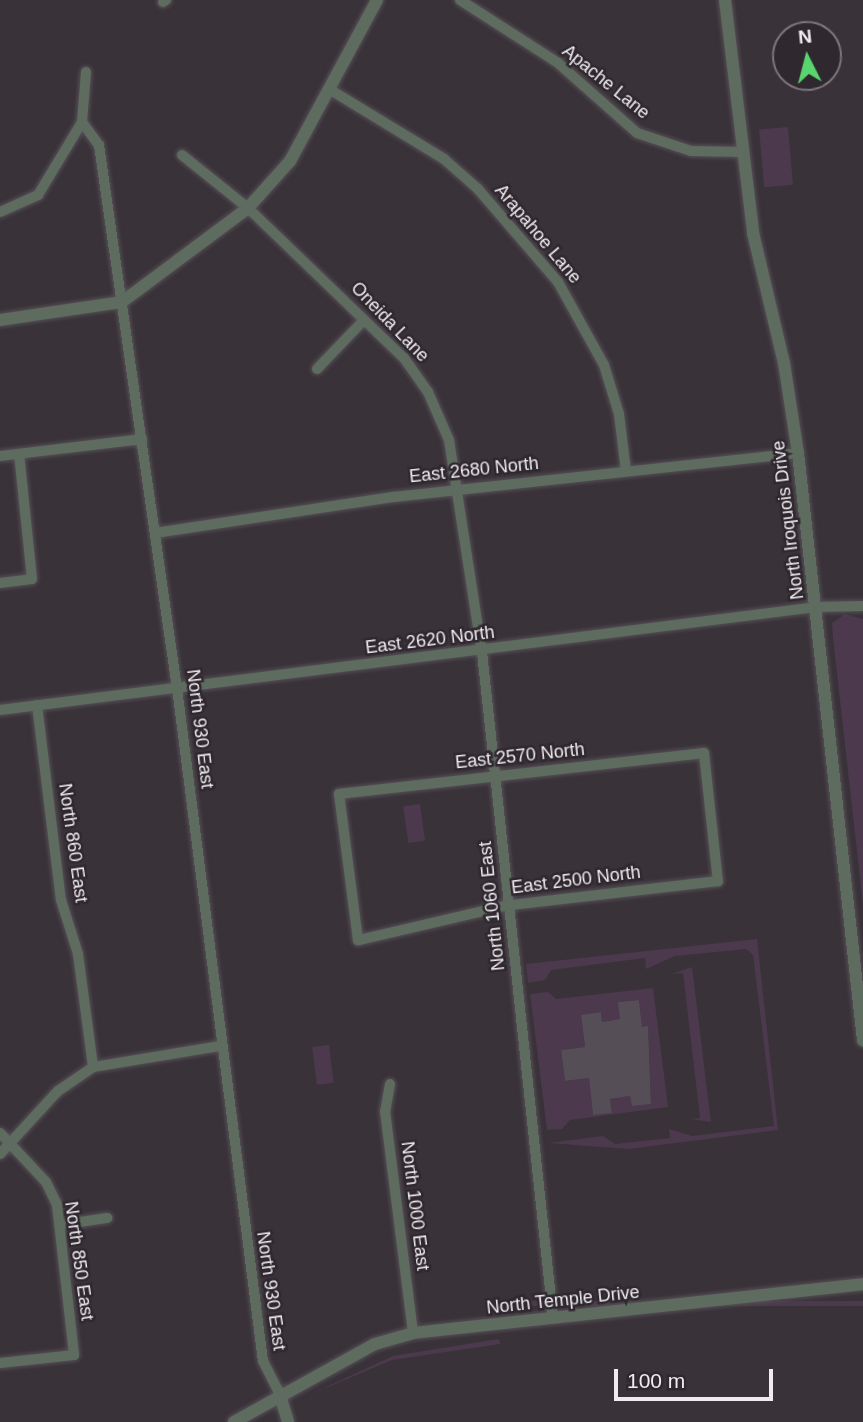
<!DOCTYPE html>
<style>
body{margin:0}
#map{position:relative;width:863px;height:1422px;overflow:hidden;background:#393239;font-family:Helvetica,sans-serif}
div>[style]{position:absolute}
.green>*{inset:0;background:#4c394d;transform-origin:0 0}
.building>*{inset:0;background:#554e56}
.roads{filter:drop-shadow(0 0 2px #565056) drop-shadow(0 0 2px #565056)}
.minor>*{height:10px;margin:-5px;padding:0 5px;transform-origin:5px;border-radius:5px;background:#5e6b5f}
.tertiary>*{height:12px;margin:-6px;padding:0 6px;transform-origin:6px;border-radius:6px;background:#5e6b5f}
span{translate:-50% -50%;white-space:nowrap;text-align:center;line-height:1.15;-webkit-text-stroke:5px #2f282f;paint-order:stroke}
.street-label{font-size:18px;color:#efebef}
.north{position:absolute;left:772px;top:21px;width:70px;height:70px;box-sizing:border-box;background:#2f282f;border:2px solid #7c767c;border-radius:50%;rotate:354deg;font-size:19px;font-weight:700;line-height:28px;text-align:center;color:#efebef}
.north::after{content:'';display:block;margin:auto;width:24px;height:32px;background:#59d56f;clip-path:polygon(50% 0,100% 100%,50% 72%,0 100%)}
.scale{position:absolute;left:614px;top:1369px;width:159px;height:32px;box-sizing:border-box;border:4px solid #efebef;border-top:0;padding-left:9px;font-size:21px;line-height:24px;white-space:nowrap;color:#efebef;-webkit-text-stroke:5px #2f282f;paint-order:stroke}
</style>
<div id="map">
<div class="green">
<i style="left:788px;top:127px;width:58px;height:29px;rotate:85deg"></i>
<i style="clip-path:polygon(845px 614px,863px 619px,863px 905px,833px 638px,832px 623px)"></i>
<i style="left:420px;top:804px;width:37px;height:17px;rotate:82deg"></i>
<i style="clip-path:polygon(757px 939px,778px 1130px,629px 1149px,548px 1143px,603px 1136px,615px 1144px,670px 1138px,669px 1129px,692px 1136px,774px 1126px,753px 955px,746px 949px,675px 956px,646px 969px,645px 958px,551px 970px,545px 980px,528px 983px,526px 964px)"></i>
<i style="clip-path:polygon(692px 967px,711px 1122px,691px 1119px,700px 1118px,683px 973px,672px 974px)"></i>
<i style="clip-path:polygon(evenodd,653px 988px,668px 1107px,570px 1120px,562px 1129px,547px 1130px,530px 994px,548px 992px,556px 999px,653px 988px,639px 1000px,642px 1027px,648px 1027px,651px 1104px,632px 1106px,630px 1096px,610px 1099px,612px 1113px,593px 1115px,589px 1078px,565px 1081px,561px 1050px,585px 1047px,581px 1015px,601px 1012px,602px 1022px,620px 1019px,619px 1002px,639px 1000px)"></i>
<i style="left:329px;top:1045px;width:38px;height:17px;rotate:83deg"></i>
<i style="left:863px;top:1301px;width:5px;height:361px;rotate:90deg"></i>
<i style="clip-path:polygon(499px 1339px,500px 1344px,392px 1360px,309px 1395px,393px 1356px)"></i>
</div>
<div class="building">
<i style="clip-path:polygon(639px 1000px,642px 1027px,648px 1026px,651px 1104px,632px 1106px,630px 1096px,610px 1099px,612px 1113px,593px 1115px,589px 1078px,565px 1081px,561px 1050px,585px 1047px,581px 1015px,601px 1012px,602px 1022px,620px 1019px,618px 1002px)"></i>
</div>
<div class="roads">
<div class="minor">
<i style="left:460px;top:0;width:117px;rotate:32.7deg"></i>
<i style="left:558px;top:63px;width:106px;rotate:41.5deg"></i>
<i style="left:637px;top:133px;width:57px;rotate:18.4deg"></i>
<i style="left:691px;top:151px;width:52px;rotate:1.1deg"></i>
<i style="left:163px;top:2px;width:4px;rotate:-34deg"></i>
<i style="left:86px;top:72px;width:50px;rotate:94.6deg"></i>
<i style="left:82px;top:122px;width:29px;rotate:54deg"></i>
<i style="left:99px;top:145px;width:549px;rotate:81.83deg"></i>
<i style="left:177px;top:688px;width:678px;rotate:82.72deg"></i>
<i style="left:263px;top:1361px;width:35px;rotate:63deg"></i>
<i style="left:329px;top:89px;width:135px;rotate:31.3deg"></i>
<i style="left:444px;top:159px;width:45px;rotate:41.4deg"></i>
<i style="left:478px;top:189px;width:123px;rotate:49.3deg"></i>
<i style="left:558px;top:282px;width:95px;rotate:61deg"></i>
<i style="left:604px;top:365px;width:51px;rotate:73deg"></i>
<i style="left:619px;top:414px;width:57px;rotate:83deg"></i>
<i style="left:182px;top:155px;width:85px;rotate:38.8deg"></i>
<i style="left:248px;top:208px;width:216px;rotate:43.9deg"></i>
<i style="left:404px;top:358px;width:42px;rotate:54.8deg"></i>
<i style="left:428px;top:392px;width:52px;rotate:66.4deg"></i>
<i style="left:449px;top:440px;width:215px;rotate:81.2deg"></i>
<i style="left:482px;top:652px;width:670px;rotate:83.91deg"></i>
<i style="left:0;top:212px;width:42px;rotate:-24.1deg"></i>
<i style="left:38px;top:195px;width:85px;rotate:-58.9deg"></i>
<i style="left:317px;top:369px;width:66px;rotate:-46.2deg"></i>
<i style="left:0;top:456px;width:143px;rotate:-6.8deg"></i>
<i style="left:155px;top:533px;width:242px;rotate:-8.6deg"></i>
<i style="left:394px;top:497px;width:406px;rotate:-6.2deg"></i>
<i style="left:0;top:583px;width:32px;rotate:-7deg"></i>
<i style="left:32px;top:579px;width:126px;rotate:-95.9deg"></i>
<i style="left:37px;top:705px;width:196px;rotate:83deg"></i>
<i style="left:61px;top:900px;width:57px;rotate:72.5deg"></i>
<i style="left:78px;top:954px;width:114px;rotate:82.4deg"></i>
<i style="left:0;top:710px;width:822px;rotate:-7.19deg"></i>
<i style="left:816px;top:607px;width:47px;rotate:-1.2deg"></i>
<i style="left:704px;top:753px;width:129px;rotate:83.8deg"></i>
<i style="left:718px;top:881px;width:210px;rotate:173.4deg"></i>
<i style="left:509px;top:905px;width:155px;rotate:166.9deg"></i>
<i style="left:358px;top:940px;width:147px;rotate:-97.4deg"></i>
<i style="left:339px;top:794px;width:367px;rotate:-6.4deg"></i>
<i style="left:390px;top:1084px;width:27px;rotate:100deg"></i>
<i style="left:385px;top:1111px;width:224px;rotate:82.8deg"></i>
<i style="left:0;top:1133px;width:67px;rotate:46.8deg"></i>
<i style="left:46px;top:1182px;width:25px;rotate:64deg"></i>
<i style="left:57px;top:1205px;width:151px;rotate:83.5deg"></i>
<i style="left:74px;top:1355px;width:74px;rotate:173.8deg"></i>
<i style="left:0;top:1154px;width:86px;rotate:-47.4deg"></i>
<i style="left:58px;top:1091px;width:42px;rotate:-34.4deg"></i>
<i style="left:93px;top:1067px;width:129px;rotate:-9.4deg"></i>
<i style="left:60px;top:1225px;width:48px;rotate:-8.5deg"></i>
</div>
<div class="tertiary">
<i style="left:725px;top:0;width:235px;rotate:83.1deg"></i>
<i style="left:753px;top:233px;width:134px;rotate:76.6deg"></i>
<i style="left:784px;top:363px;width:91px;rotate:81.2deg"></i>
<i style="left:798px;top:453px;width:591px;rotate:83.68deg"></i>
<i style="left:0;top:320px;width:123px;rotate:-8.4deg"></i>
<i style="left:122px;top:302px;width:157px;rotate:-36.7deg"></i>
<i style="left:248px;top:208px;width:63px;rotate:-48.2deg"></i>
<i style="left:290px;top:161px;width:183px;rotate:-61.6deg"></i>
<i style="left:279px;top:1392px;width:31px;rotate:73deg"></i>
<i style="left:234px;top:1422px;width:161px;rotate:-29deg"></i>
<i style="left:375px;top:1344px;width:40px;rotate:-16deg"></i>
<i style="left:413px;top:1333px;width:453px;rotate:-6.2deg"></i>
</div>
</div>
<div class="street-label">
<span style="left:606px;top:82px;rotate:39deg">Apache Lane</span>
<span style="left:538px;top:234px;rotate:50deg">Arapahoe Lane</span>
<span style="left:390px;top:322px;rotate:46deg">Oneida Lane</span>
<span style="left:474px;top:470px;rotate:-6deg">East 2680 North</span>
<span style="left:788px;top:520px;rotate:-97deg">North Iroquois Drive</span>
<span style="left:430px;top:640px;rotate:-7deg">East 2620 North</span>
<span style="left:200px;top:729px;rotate:83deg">North 930 East</span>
<span style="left:520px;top:756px;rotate:-6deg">East 2570 North</span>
<span style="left:73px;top:843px;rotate:82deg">North 860 East</span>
<span style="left:576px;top:880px;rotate:-7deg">East 2500 North</span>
<span style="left:492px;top:906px;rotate:-96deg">North 1060 East</span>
<span style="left:415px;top:1206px;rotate:83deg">North 1000 East</span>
<span style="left:79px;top:1261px;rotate:82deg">North 850 East</span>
<span style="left:271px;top:1291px;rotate:82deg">North 930 East</span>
<span style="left:563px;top:1300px;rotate:-6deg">North Temple Drive</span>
</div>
<div class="north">N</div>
<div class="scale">100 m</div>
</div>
